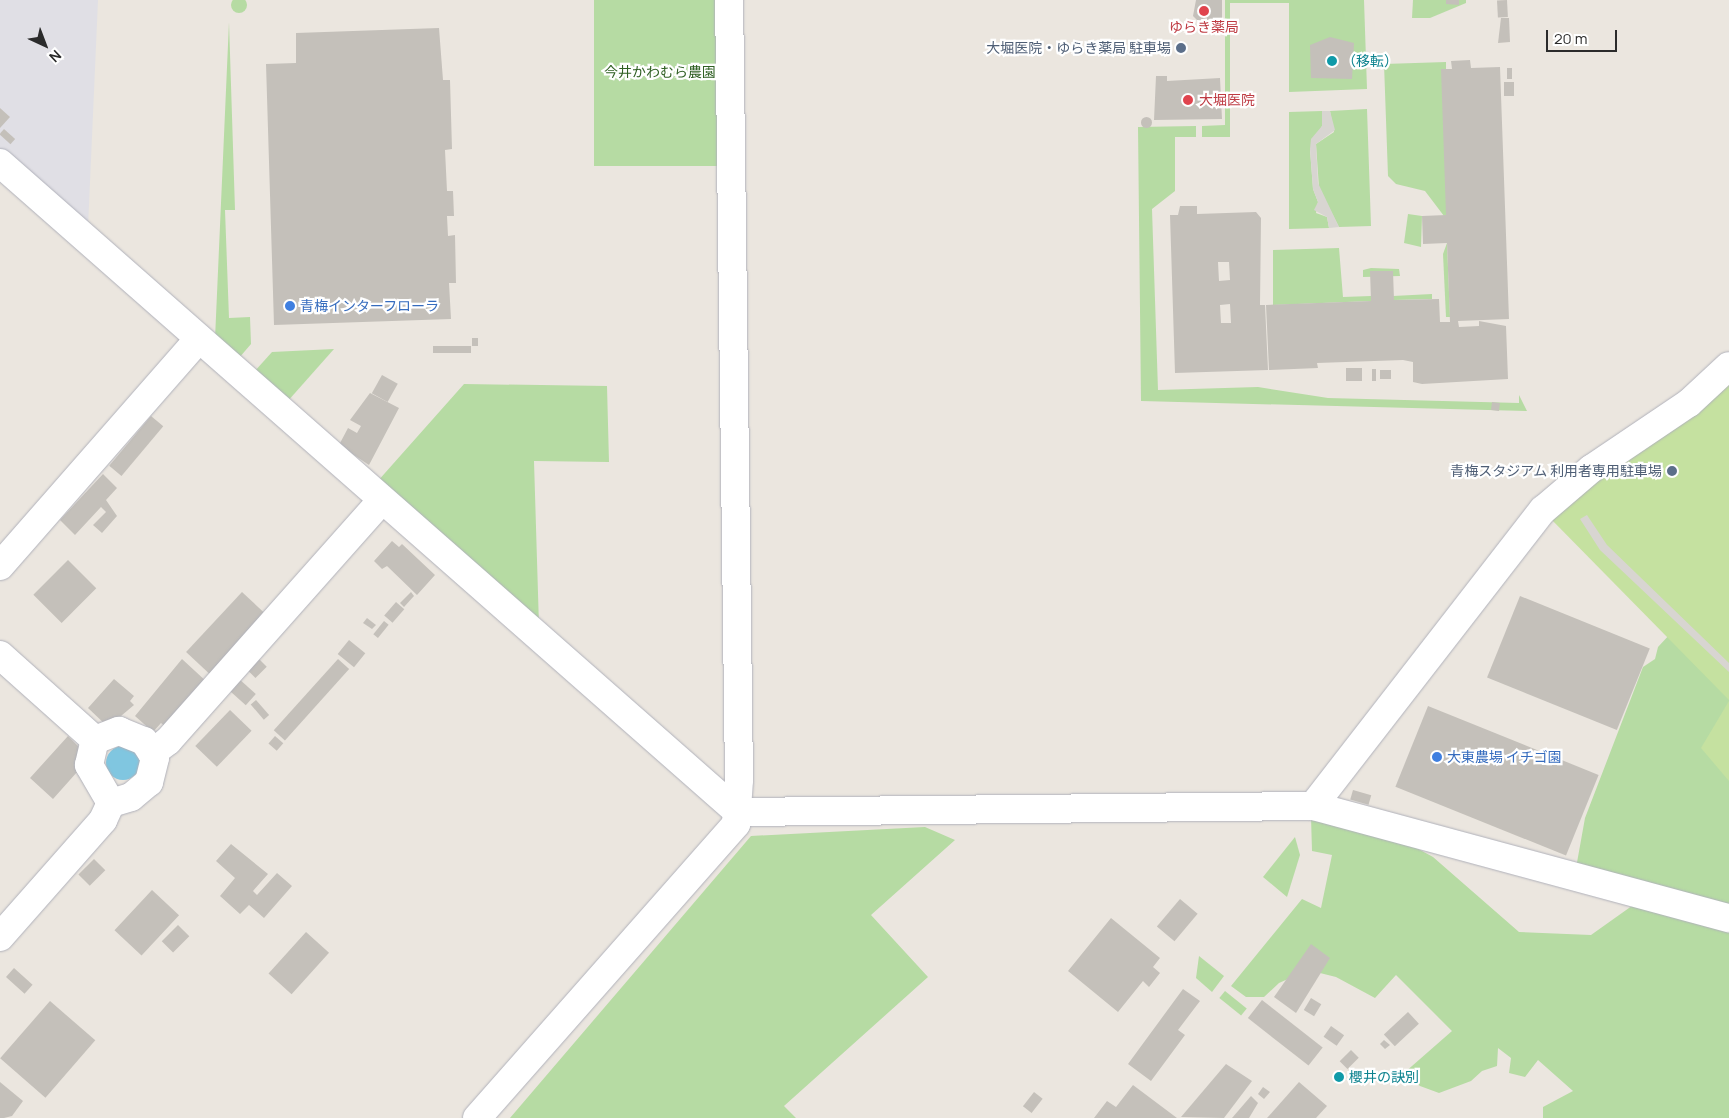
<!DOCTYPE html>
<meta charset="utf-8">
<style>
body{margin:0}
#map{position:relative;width:1729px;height:1118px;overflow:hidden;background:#ebe6df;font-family:Manrope,"Noto Sans JP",sans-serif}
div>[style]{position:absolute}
.industrial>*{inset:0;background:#e0dfe5}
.green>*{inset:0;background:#b6dba3;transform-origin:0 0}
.round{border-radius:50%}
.pitch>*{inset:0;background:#c5e1a0}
.plaza>*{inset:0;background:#d8d5d1}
.water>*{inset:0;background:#80c6e0}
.building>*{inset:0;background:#c4c0ba;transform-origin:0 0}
.roads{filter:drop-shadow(0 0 1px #b0b1ba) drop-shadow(0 0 1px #b0b1ba)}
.minor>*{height:28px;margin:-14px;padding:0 14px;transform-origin:14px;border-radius:14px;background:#fff}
.dots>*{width:14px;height:14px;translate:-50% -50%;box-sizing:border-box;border:2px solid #fff;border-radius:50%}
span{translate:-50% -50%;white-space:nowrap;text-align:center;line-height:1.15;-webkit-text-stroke:4.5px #fff;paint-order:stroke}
.health-label{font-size:14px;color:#be3a42}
.left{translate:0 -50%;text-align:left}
.service-label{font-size:14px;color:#4e5e75}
.right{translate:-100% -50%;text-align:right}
.culture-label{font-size:14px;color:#0d838f}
.park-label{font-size:14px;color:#306024}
.shop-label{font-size:14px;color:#366cbe}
.north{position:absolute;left:20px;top:20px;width:50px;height:50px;-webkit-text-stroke:4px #fff;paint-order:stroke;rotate:137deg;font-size:14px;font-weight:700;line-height:20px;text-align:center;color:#2b2b2b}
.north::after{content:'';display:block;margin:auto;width:18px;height:22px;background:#2b2b2b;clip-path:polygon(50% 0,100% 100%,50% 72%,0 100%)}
.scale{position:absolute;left:1546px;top:30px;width:71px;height:22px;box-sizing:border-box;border:2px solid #2b2b2b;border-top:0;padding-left:6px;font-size:15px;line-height:18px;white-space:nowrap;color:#2b2b2b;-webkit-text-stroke:4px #fff;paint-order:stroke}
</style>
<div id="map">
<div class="industrial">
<i style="clip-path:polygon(0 0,98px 0,88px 227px,0 149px)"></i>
</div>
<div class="green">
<i class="round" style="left:231px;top:-3px;width:16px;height:16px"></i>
<i style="left:594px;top:0;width:128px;height:166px"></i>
<i style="clip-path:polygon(1225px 0,1364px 0,1367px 89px,1289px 92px,1289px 3px,1230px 3px,1230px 137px,1202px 137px,1202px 126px,1225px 125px)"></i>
<i style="clip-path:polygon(1413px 0,1466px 0,1466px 3px,1430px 18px,1412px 18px)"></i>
<i style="clip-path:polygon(229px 22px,235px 210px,225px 210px,229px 318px,250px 317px,251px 344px,239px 358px,215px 339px)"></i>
<i style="clip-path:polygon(1446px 62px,1446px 215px,1444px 216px,1425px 191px,1396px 184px,1388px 176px,1384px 64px)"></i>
<i style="clip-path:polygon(1367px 109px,1371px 226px,1339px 227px,1319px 188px,1316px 144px,1334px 132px,1330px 111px)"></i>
<i style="clip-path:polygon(1322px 111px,1322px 126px,1310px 150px,1313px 189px,1318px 202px,1316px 213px,1327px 217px,1329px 228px,1289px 229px,1289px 112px)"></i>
<i style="clip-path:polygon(1196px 126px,1196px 137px,1175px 137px,1175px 191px,1152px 209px,1158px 390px,1258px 387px,1328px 398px,1519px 403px,1519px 395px,1527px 411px,1141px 401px,1138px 127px)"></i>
<i style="clip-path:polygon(1408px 214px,1422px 216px,1421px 247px,1404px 243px)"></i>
<i style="clip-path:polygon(1447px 243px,1450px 317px,1446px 317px,1443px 254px)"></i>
<i style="clip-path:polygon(1339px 248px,1343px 297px,1371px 296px,1371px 301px,1273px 305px,1273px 250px)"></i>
<i style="clip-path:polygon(1371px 268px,1399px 269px,1400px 276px,1363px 277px,1363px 270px)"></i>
<i style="clip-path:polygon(1432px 294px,1432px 299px,1394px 300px,1393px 296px)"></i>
<i style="clip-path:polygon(334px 349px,287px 402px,253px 373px,272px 352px)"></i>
<i style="clip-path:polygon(464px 384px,607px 386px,609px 462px,534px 461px,539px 626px,377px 482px)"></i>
<i style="clip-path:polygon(1671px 633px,1729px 675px,1729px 907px,1576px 868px,1585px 818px,1643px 667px,1655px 659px,1658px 647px)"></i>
<i style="clip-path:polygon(1311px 817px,1400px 839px,1433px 857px,1519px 932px,1591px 935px,1636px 903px,1729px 928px,1729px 1118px,1543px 1118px,1543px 1107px,1573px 1091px,1538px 1060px,1525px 1077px,1509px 1073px,1511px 1058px,1498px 1048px,1497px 1066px,1482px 1071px,1471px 1081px,1439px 1093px,1420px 1086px,1404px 1073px,1452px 1031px,1396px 975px,1375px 998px,1336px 977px,1308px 970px,1279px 983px,1264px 997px,1246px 997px,1231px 986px,1302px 899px,1321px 908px,1332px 855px,1312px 851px)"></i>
<i style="clip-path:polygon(925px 827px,955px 840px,871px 915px,928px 977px,784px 1106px,796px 1118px,510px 1118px,751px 836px)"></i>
<i style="clip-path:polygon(1295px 837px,1300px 855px,1287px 897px,1263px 877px)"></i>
<i style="clip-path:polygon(1199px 956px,1224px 976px,1212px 992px,1196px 978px)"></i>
<i style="left:1225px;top:991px;width:28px;height:9px;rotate:39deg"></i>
</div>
<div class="pitch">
<i style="clip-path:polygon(1729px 376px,1729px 700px,1548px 516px)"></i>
<i style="clip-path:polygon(1729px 701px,1729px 781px,1701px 748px)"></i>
</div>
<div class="plaza">
<i style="clip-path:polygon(1322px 111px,1330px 111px,1335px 130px,1316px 144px,1318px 183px,1339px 227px,1329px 228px,1327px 217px,1314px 210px,1318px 202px,1313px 189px,1310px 149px,1311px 139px,1322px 126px)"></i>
<i style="clip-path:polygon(1587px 515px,1607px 545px,1729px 663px,1729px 672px,1600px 550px,1580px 519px)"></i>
</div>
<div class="water">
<i class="round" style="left:106px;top:746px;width:34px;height:34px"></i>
</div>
<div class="building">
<i style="clip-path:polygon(1196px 0,1222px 0,1222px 20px,1197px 20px,1193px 16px)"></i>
<i style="clip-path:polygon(1446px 0,1459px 0,1459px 5px,1446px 4px)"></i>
<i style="left:1507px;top:0;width:17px;height:10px;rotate:87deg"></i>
<i style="clip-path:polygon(1501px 18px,1509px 18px,1510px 42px,1498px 43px)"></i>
<i style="clip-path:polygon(439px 28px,443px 80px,450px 80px,452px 149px,445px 150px,447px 191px,453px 191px,454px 216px,447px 216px,448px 236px,455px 235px,456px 283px,449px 283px,451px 319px,274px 325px,266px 64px,296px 63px,296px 33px)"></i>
<i style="clip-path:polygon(1330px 37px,1354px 43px,1352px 79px,1311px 78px,1310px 45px)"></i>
<i style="clip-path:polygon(1470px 60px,1471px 68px,1500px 67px,1509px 319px,1458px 321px,1459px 327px,1479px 326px,1479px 321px,1506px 326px,1508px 379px,1422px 384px,1413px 382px,1413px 362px,1403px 360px,1317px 363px,1318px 368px,1269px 370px,1266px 305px,1371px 301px,1370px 271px,1393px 271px,1394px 300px,1439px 299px,1440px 322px,1450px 322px,1447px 243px,1423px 244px,1422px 216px,1446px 215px,1441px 69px,1452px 69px,1451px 61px)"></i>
<i style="left:1507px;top:68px;width:5px;height:11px"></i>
<i style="clip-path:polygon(1156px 76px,1167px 76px,1167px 81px,1220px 78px,1222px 119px,1154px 120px)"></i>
<i style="left:1504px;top:82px;width:10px;height:14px"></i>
<i style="clip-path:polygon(0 108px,10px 117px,0 128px)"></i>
<i class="round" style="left:1140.5px;top:116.5px;width:11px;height:11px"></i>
<i style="left:4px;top:129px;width:15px;height:7px;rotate:42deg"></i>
<i style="clip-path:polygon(evenodd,1180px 206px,1197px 206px,1197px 214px,1256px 212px,1261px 218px,1260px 305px,1265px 305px,1268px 370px,1175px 373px,1170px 215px,1178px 215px,1180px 206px,1218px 262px,1229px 262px,1230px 280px,1219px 281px,1218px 262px,1180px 206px,1230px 304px,1231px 323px,1221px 323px,1220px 305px,1230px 304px)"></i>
<i style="left:472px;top:338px;width:6px;height:8px"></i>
<i style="left:471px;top:346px;width:7px;height:38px;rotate:90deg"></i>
<i style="left:1346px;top:368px;width:16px;height:13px"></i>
<i style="left:1372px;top:369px;width:4px;height:12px"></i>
<i style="left:1380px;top:370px;width:11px;height:9px"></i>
<i style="left:382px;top:375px;width:18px;height:21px;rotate:29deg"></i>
<i style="clip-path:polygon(370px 393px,399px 408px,369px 465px,339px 445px,348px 428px,357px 433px,361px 426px,350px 420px)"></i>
<i style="left:1492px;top:402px;width:8px;height:8px;rotate:7deg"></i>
<i style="left:151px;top:416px;width:16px;height:65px;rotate:40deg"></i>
<i style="clip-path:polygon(103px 474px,117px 488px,106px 500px,117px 516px,102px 533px,93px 525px,106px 512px,101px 507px,75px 535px,60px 520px)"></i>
<i style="clip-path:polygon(392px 541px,399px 547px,402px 544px,435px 575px,417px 595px,387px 566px,382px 569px,374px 561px)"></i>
<i style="left:68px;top:560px;width:40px;height:49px;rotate:45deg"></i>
<i style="left:242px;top:592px;width:37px;height:82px;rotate:43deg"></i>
<i style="clip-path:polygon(411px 592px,414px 596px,404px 607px,400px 603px)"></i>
<i style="left:1520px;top:596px;width:140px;height:88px;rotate:22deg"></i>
<i style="left:396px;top:602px;width:11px;height:18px;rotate:41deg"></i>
<i style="clip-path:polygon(367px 618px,376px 625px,372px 629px,363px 623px)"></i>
<i style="left:384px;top:621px;width:6px;height:17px;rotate:39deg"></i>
<i style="left:349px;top:640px;width:21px;height:18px;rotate:39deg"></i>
<i style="clip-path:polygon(182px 659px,208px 683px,168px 729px,161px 723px,153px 732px,135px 716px)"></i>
<i style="left:259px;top:659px;width:11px;height:16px;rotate:45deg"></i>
<i style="left:338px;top:659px;width:15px;height:96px;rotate:42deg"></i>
<i style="left:238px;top:678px;width:24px;height:15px;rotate:42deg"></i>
<i style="clip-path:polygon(114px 679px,134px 696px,130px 701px,134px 705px,108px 727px,88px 708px)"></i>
<i style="left:256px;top:700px;width:20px;height:7px;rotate:49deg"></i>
<i style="left:1428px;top:706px;width:184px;height:87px;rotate:22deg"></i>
<i style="left:230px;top:710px;width:30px;height:50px;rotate:44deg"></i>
<i style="clip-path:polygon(68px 736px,81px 749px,77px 754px,86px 762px,53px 799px,30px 778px)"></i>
<i style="left:275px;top:736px;width:11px;height:10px;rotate:41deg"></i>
<i style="left:1353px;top:790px;width:19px;height:10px;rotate:16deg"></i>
<i style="clip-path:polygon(231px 844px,268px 874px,253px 891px,257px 895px,277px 873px,292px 886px,264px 918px,249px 905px,240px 914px,220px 896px,235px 878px,216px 861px)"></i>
<i style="left:94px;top:859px;width:16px;height:22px;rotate:45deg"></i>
<i style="left:152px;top:890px;width:37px;height:55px;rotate:43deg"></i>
<i style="left:1180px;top:899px;width:23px;height:36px;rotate:40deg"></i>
<i style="clip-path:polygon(1111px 918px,1160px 958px,1153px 967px,1160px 973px,1149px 987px,1143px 981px,1118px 1012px,1068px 971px)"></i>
<i style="left:178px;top:925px;width:16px;height:23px;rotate:45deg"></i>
<i style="left:306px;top:932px;width:31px;height:56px;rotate:42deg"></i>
<i style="clip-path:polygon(1311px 944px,1330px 958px,1296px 1013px,1274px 997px)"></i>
<i style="left:14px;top:968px;width:25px;height:12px;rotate:42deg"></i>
<i style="clip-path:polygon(1183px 989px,1200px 1001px,1178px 1030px,1185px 1035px,1151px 1081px,1128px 1064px)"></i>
<i style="left:1311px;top:998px;width:12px;height:14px;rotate:31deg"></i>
<i style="left:1262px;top:1000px;width:77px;height:23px;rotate:38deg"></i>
<i style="left:50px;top:1001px;width:60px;height:76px;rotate:41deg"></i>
<i style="left:1408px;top:1012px;width:16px;height:33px;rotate:47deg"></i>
<i style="left:1331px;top:1026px;width:16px;height:13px;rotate:35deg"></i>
<i style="clip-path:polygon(1384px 1040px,1390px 1045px,1385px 1049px,1380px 1044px)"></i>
<i style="left:1351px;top:1050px;width:11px;height:16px;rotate:45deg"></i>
<i style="clip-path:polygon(1226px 1064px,1252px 1081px,1224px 1118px,1181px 1117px)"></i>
<i style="clip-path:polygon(0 1082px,23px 1101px,12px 1116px,4px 1118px,0 1118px)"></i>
<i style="clip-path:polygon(1299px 1082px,1327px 1106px,1316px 1118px,1267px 1118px)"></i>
<i style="clip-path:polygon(1133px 1085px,1177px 1118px,1094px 1118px,1107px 1101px,1116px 1107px)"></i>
<i style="clip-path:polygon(1263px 1087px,1270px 1092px,1264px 1099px,1258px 1094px)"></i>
<i style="left:1034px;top:1092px;width:11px;height:18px;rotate:38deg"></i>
<i style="clip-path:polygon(1251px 1096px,1258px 1103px,1249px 1118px,1232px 1118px)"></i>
</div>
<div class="roads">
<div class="minor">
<i style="left:0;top:163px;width:983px;rotate:41.33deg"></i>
<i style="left:738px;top:812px;width:575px;rotate:-0.6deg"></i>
<i style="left:1313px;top:806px;width:431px;rotate:15.1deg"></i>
<i style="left:0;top:566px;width:302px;rotate:-48.8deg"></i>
<i style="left:0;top:655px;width:127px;rotate:41.8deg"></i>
<i style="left:119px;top:731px;width:27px;rotate:22deg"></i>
<i style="left:144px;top:741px;width:20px;rotate:57deg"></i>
<i style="left:155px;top:758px;width:25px;rotate:104deg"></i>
<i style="left:149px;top:782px;width:23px;rotate:140deg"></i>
<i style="left:131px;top:797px;width:21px;rotate:163deg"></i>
<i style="left:111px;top:803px;width:44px;rotate:-120.1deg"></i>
<i style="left:89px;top:765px;width:26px;rotate:-77deg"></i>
<i style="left:95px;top:740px;width:26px;rotate:-21deg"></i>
<i style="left:152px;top:753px;width:20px;rotate:-37deg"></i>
<i style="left:168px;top:741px;width:322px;rotate:-48.4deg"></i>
<i style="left:1313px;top:806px;width:375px;rotate:-52.2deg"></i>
<i style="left:1543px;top:510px;width:63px;rotate:-40.5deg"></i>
<i style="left:1591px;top:469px;width:118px;rotate:-34deg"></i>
<i style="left:1689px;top:403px;width:54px;rotate:-42.8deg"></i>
<i style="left:0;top:937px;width:156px;rotate:-48.6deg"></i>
<i style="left:103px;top:820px;width:19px;rotate:-65deg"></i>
<i style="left:477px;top:1118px;width:392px;rotate:-48.6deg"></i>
<i style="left:736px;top:824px;width:44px;rotate:-86.1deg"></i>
<i style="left:739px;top:780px;width:780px;rotate:-90.73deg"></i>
</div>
</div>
<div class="dots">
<i style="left:1204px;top:11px;background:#e0444e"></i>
<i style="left:1181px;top:48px;background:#5c6f8a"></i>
<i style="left:1332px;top:61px;background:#0f9aa8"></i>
<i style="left:1188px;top:100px;background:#e0444e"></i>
<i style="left:290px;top:306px;background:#3f7fe0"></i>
<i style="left:1672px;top:471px;background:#5c6f8a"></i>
<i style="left:1437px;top:757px;background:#3f7fe0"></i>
<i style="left:1339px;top:1077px;background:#0f9aa8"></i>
</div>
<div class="health-label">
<span style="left:1204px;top:27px">ゆらき薬局</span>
<span class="left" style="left:1199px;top:100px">大堀医院</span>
</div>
<div class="service-label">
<span class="right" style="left:1171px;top:48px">大堀医院・ゆらき薬局 駐車場</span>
<span class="right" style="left:1662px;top:471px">青梅スタジアム 利用者専用駐車場</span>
</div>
<div class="culture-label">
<span class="left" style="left:1342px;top:61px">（移転）</span>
<span class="left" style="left:1349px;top:1077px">櫻井の訣別</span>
</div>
<div class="park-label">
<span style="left:660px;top:72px">今井かわむら農園</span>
</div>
<div class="shop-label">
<span class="left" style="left:300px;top:306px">青梅インターフローラ</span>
<span class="left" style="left:1447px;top:757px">大東農場 イチゴ園</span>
</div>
<div class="north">N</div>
<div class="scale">20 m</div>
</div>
